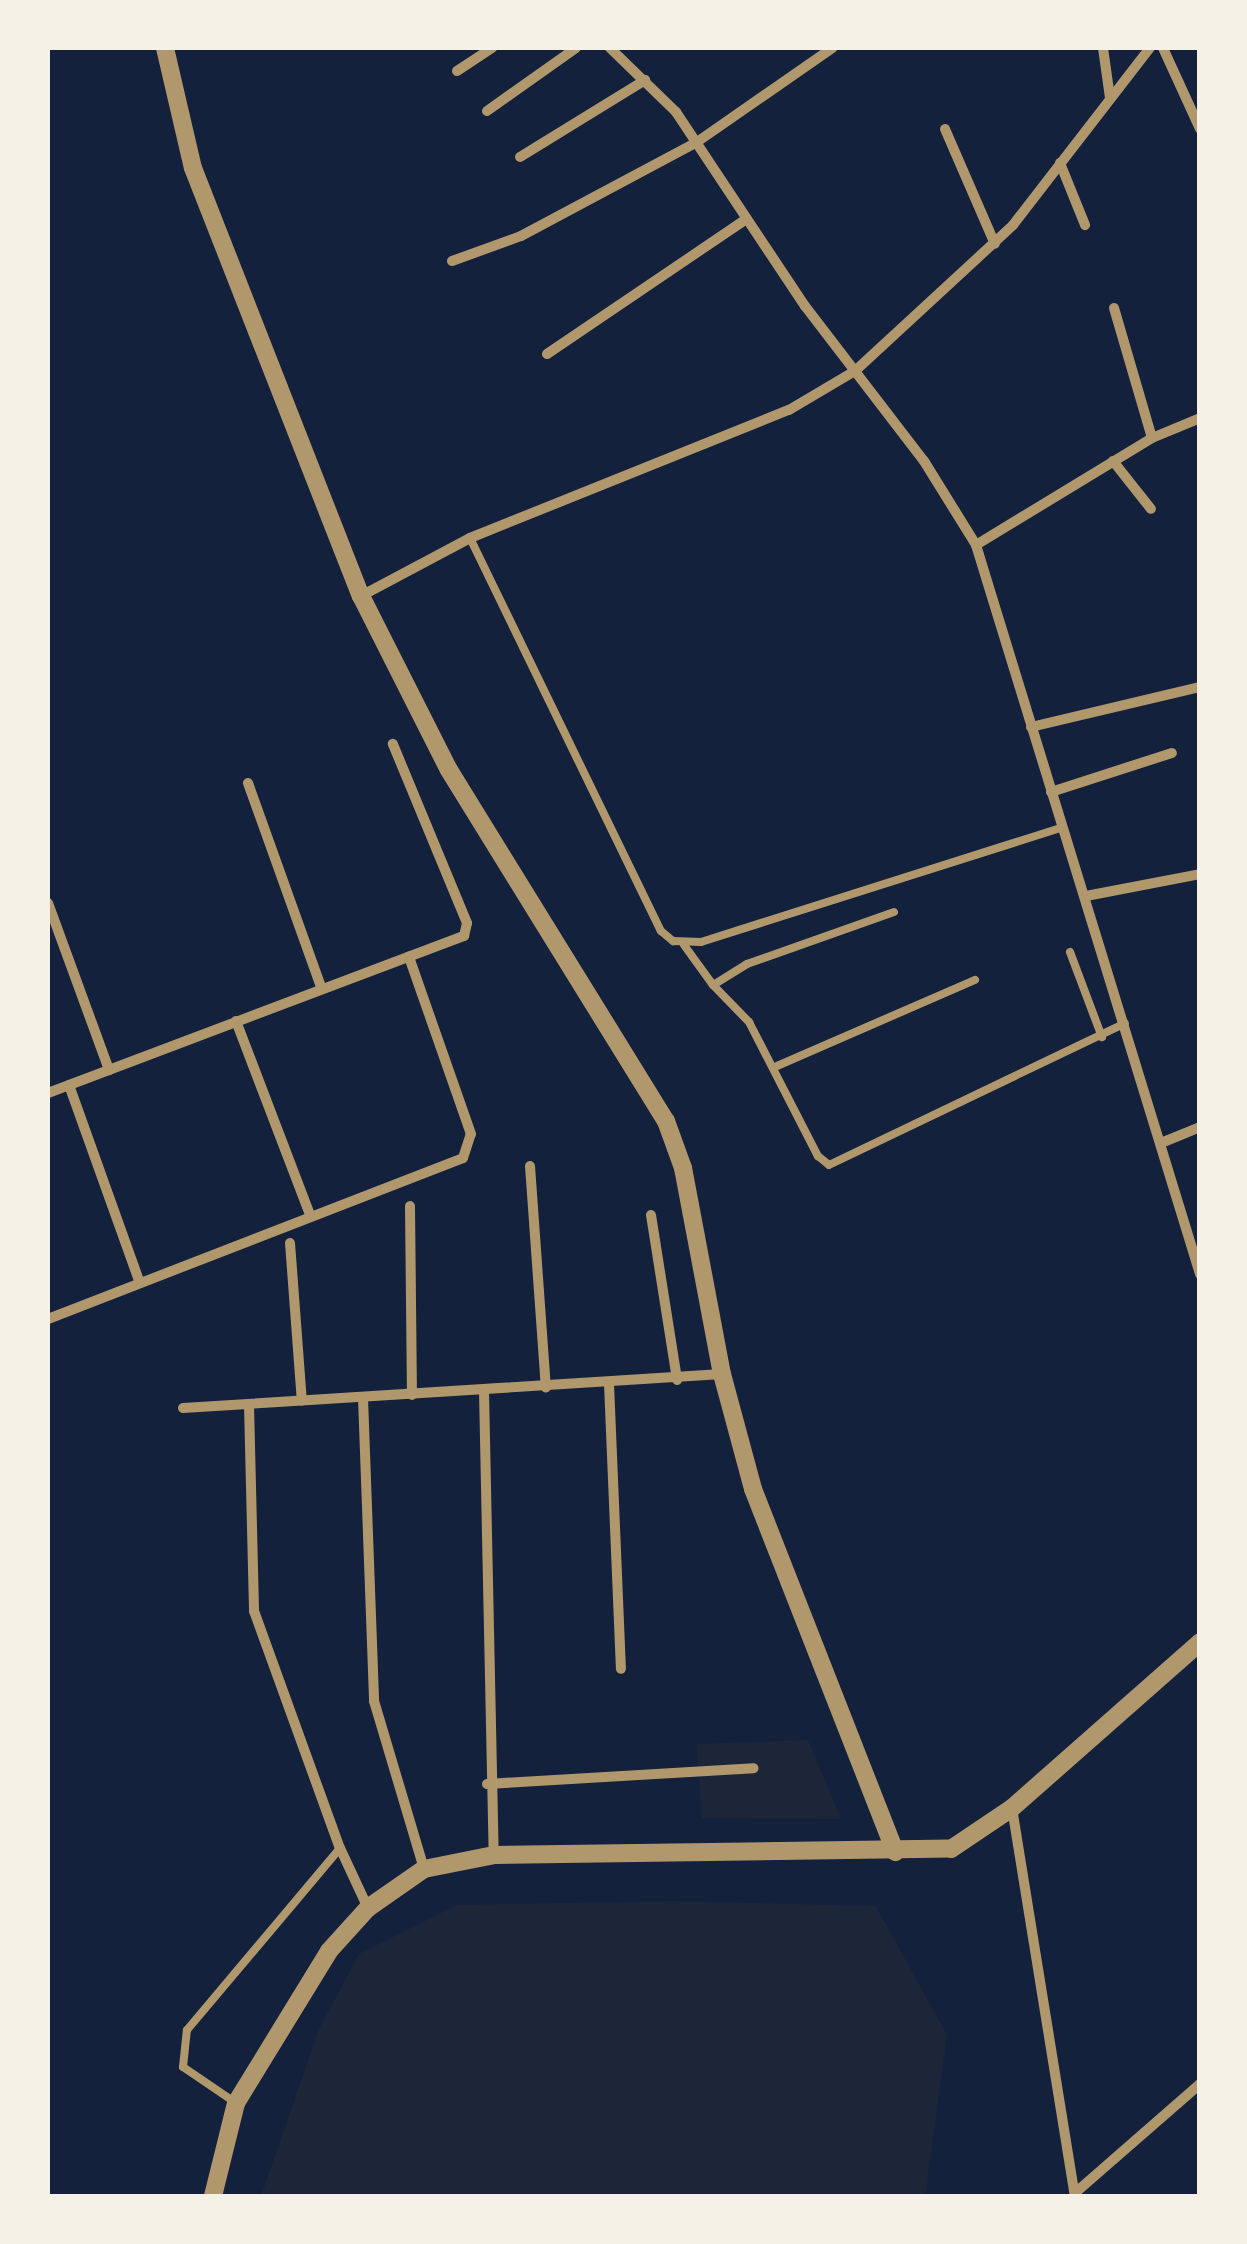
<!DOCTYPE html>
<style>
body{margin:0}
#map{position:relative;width:1247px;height:2244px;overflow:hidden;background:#14213d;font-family:Poppins,sans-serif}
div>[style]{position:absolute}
.green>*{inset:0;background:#1d2539}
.service>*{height:8px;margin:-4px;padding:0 4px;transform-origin:4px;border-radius:4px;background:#b1986c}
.minor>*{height:10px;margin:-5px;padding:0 5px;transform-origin:5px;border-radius:5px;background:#b1986c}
.tertiary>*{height:18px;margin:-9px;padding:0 9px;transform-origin:9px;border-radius:9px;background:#b1986c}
span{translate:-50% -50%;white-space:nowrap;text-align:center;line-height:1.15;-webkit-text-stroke:8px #f6f1e7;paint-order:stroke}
.frame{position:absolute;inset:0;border:50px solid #f6f1e7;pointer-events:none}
</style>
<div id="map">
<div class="green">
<i style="clip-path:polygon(808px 1740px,841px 1819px,702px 1818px,697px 1744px)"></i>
<i style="clip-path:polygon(676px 1901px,876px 1906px,947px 2035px,925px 2196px,261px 2196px,319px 2029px,359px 1954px,457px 1905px)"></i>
</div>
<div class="service">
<i style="left:470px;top:538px;width:437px;rotate:64.1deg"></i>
<i style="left:661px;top:931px;width:16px;rotate:40deg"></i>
<i style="left:673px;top:941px;width:28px;rotate:2deg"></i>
<i style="left:701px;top:942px;width:378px;rotate:-17.6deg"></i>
<i style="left:894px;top:912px;width:156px;rotate:160.5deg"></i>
<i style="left:747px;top:964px;width:40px;rotate:148deg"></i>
<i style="left:713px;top:985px;width:52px;rotate:45.8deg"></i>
<i style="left:749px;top:1022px;width:151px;rotate:62.8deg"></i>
<i style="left:818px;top:1156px;width:14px;rotate:39deg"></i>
<i style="left:829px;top:1165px;width:328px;rotate:-25.6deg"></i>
<i style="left:684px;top:945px;width:49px;rotate:54.1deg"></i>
<i style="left:1070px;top:952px;width:91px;rotate:69.4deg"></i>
<i style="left:777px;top:1066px;width:216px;rotate:-23.5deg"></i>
<i style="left:236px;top:2103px;width:64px;rotate:-145.8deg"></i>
<i style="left:183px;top:2067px;width:37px;rotate:-84deg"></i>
<i style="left:187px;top:2030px;width:238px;rotate:-49.9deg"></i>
</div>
<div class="minor">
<i style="left:610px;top:48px;width:92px;rotate:44.1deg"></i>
<i style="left:676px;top:112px;width:233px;rotate:56.4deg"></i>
<i style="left:805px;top:306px;width:195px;rotate:52.5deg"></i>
<i style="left:924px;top:461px;width:99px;rotate:58.2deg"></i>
<i style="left:976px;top:545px;width:763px;rotate:72.92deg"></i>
<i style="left:1103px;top:48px;width:50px;rotate:82deg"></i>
<i style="left:1163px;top:48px;width:89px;rotate:65.4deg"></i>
<i style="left:457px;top:71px;width:42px;rotate:-33.3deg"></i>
<i style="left:487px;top:111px;width:109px;rotate:-35.3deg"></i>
<i style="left:945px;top:129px;width:125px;rotate:66.5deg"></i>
<i style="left:520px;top:157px;width:147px;rotate:-31.6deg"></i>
<i style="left:1060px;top:163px;width:67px;rotate:68deg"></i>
<i style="left:452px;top:261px;width:73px;rotate:-19.9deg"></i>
<i style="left:521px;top:236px;width:200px;rotate:-28.1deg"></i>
<i style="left:697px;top:142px;width:165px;rotate:-34.8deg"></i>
<i style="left:1114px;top:308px;width:135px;rotate:73.7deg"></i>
<i style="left:547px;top:354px;width:239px;rotate:-34.1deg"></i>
<i style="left:1113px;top:461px;width:61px;rotate:51.6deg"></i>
<i style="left:976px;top:545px;width:206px;rotate:-31.3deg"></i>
<i style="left:1152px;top:438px;width:52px;rotate:-22.6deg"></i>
<i style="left:361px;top:596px;width:123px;rotate:-28deg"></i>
<i style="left:470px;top:538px;width:344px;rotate:-21.9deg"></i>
<i style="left:789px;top:410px;width:77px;rotate:-30.6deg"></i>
<i style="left:855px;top:371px;width:215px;rotate:-42.7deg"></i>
<i style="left:1013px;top:225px;width:224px;rotate:-52.3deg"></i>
<i style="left:1031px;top:727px;width:174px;rotate:-13.3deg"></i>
<i style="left:248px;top:783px;width:217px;rotate:70.3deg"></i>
<i style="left:1051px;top:792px;width:127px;rotate:-17.9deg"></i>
<i style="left:1086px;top:896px;width:116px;rotate:-10.9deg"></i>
<i style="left:48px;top:903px;width:178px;rotate:69.9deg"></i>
<i style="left:236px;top:1021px;width:208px;rotate:69.1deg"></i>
<i style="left:69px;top:1085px;width:208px;rotate:70.3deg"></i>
<i style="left:48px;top:1093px;width:445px;rotate:-20.7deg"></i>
<i style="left:464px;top:936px;width:13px;rotate:-77deg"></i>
<i style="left:467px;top:923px;width:194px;rotate:-112.5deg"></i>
<i style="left:1161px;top:1143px;width:42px;rotate:-22.3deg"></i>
<i style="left:530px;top:1166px;width:222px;rotate:85.9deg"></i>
<i style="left:410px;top:1206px;width:189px;rotate:89.4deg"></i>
<i style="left:651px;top:1215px;width:167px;rotate:81deg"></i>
<i style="left:290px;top:1243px;width:158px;rotate:85.7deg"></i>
<i style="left:48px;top:1319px;width:445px;rotate:-21.2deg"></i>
<i style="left:463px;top:1158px;width:25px;rotate:-72deg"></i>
<i style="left:471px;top:1134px;width:188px;rotate:-109.3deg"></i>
<i style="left:609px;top:1384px;width:285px;rotate:87.6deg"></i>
<i style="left:484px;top:1391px;width:464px;rotate:88.8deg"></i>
<i style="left:363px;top:1398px;width:303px;rotate:87.9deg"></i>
<i style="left:374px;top:1701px;width:175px;rotate:73.4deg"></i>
<i style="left:249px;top:1405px;width:206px;rotate:88.6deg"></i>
<i style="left:254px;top:1611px;width:252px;rotate:70.1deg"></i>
<i style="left:340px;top:1848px;width:66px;rotate:65deg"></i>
<i style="left:183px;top:1408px;width:540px;rotate:-3.61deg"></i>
<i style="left:487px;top:1784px;width:267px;rotate:-3.4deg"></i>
<i style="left:1012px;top:1808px;width:393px;rotate:80.8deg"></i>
<i style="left:1075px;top:2193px;width:166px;rotate:-41.1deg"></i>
</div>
<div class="tertiary">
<i style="left:165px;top:48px;width:123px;rotate:76.9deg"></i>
<i style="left:193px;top:168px;width:460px;rotate:68.6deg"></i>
<i style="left:361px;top:596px;width:195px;rotate:63.2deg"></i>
<i style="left:449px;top:770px;width:413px;rotate:58.3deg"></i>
<i style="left:666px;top:1121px;width:50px;rotate:70.1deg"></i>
<i style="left:683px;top:1168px;width:210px;rotate:79.3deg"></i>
<i style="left:722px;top:1374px;width:119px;rotate:74.9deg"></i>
<i style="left:753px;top:1489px;width:390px;rotate:68.6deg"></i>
<i style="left:213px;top:2196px;width:96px;rotate:-76.1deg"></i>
<i style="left:236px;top:2103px;width:178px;rotate:-58.5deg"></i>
<i style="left:329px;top:1951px;width:58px;rotate:-47.8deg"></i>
<i style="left:368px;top:1908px;width:68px;rotate:-34.9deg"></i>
<i style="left:424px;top:1869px;width:71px;rotate:-11.3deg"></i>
<i style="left:494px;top:1855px;width:457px;rotate:-0.8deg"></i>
<i style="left:951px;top:1849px;width:73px;rotate:-33.9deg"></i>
<i style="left:1012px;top:1808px;width:251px;rotate:-41.4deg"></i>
</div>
<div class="frame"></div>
</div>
